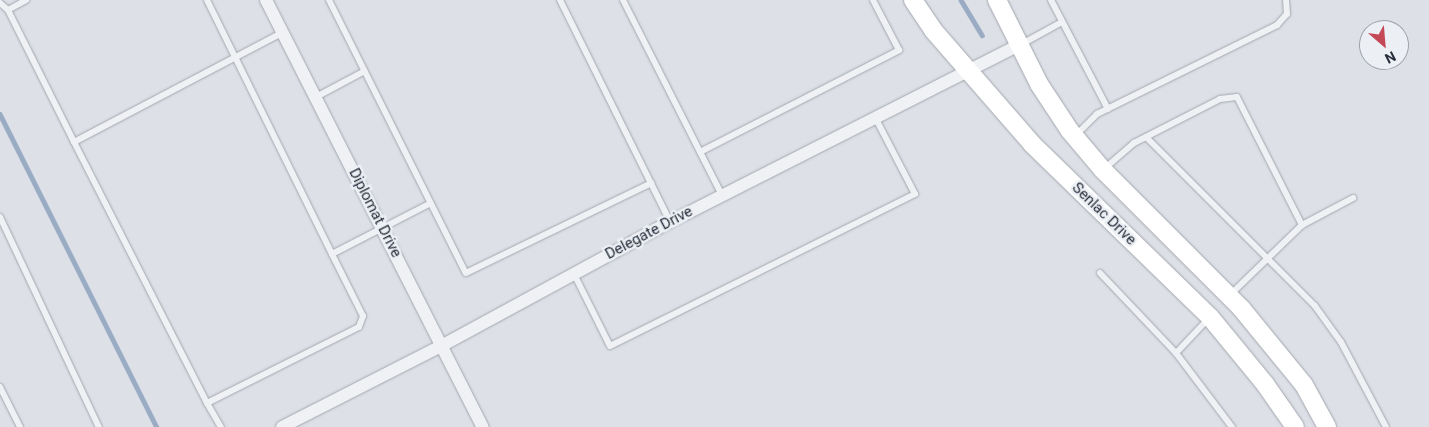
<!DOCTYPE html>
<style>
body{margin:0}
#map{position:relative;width:1429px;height:427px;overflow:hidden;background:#dde0e6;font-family:Roboto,sans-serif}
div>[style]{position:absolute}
.stream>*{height:4.5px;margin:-2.25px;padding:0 2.25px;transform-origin:2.25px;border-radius:2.25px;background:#9aacc4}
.roads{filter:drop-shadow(0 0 1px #a3a7af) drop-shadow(0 0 1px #a3a7af)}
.lane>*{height:6px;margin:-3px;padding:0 3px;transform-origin:3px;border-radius:3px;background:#eff1f4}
.street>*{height:12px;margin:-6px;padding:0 6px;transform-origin:6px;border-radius:6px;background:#eff1f4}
.secondary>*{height:18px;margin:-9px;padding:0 9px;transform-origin:9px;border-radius:9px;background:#fff}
span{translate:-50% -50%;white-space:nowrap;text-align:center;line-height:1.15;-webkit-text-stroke:5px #eceff4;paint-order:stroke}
.street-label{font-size:15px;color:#272e3b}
.north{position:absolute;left:1359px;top:20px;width:50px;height:50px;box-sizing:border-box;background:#eceff4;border:1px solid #9da2aa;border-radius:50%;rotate:153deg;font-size:14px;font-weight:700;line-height:20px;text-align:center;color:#272e3b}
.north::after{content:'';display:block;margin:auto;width:18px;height:22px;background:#c54856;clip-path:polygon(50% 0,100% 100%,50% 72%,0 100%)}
</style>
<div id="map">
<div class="stream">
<i style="left:961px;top:0;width:41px;rotate:59deg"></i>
<i style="left:0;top:114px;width:350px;rotate:63.4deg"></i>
</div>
<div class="roads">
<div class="lane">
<i style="left:207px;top:0;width:283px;rotate:63.8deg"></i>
<i style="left:332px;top:254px;width:111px;rotate:-27.3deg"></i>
<i style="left:329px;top:0;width:305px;rotate:63.4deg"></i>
<i style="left:466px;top:273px;width:206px;rotate:-25.9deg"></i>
<i style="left:560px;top:0;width:248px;rotate:63.6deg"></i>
<i style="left:623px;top:0;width:219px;rotate:63.1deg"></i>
<i style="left:1051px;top:0;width:123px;rotate:62.4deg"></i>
<i style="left:0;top:3px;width:11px;rotate:41deg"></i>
<i style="left:8px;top:10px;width:21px;rotate:-29deg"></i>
<i style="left:8px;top:10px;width:148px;rotate:63.4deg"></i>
<i style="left:74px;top:142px;width:235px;rotate:-27.7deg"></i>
<i style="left:1020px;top:45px;width:48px;rotate:-28.7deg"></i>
<i style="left:316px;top:97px;width:55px;rotate:-28deg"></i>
<i style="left:1076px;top:135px;width:30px;rotate:-45deg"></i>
<i style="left:1097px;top:114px;width:201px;rotate:-26.3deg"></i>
<i style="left:1277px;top:25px;width:15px;rotate:-48deg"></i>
<i style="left:1287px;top:14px;width:14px;rotate:-94deg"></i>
<i style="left:1146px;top:137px;width:239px;rotate:45deg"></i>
<i style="left:1315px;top:306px;width:44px;rotate:54.2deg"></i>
<i style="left:1341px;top:342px;width:96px;rotate:62.1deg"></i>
<i style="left:74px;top:142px;width:293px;rotate:63deg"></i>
<i style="left:207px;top:403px;width:170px;rotate:-26.6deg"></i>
<i style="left:359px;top:327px;width:12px;rotate:-70deg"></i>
<i style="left:363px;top:316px;width:69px;rotate:-116.6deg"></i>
<i style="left:700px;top:152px;width:224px;rotate:-27.1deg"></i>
<i style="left:899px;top:50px;width:56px;rotate:-117.5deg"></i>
<i style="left:1104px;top:169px;width:40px;rotate:-41deg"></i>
<i style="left:1134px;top:143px;width:97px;rotate:-27.1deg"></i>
<i style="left:1220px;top:99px;width:17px;rotate:-7deg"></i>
<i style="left:1237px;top:97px;width:144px;rotate:63.1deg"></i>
<i style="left:1302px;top:225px;width:100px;rotate:135.8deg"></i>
<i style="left:0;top:217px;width:232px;rotate:64.8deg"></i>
<i style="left:1302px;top:225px;width:58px;rotate:-27.9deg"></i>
<i style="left:1100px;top:273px;width:110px;rotate:46.5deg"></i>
<i style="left:574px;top:274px;width:80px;rotate:63.4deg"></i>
<i style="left:610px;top:346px;width:341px;rotate:-26.5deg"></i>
<i style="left:915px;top:194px;width:87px;rotate:-117.5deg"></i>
<i style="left:1209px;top:318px;width:48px;rotate:133.3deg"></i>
<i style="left:1176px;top:353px;width:93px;rotate:52.9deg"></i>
<i style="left:0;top:387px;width:45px;rotate:63.4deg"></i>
<i style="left:207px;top:403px;width:28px;rotate:60deg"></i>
</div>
<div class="street">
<i style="left:266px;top:0;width:479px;rotate:63.1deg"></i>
<i style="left:282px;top:427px;width:181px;rotate:-27deg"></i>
<i style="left:443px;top:345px;width:258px;rotate:-28.5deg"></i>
<i style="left:670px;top:222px;width:391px;rotate:-26.9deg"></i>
</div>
<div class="secondary">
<i style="left:913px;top:0;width:36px;rotate:56deg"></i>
<i style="left:933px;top:30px;width:151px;rotate:49deg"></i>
<i style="left:1032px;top:144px;width:248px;rotate:44.2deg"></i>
<i style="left:1210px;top:317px;width:87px;rotate:50.6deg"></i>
<i style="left:1265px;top:384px;width:52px;rotate:55.1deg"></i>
<i style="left:997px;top:0;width:94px;rotate:63.4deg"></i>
<i style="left:1039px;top:84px;width:56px;rotate:56.6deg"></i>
<i style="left:1070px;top:131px;width:51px;rotate:49.8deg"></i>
<i style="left:1103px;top:170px;width:195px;rotate:45deg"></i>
<i style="left:1241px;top:308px;width:99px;rotate:50.7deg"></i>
<i style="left:1304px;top:385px;width:48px;rotate:61.3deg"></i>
</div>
</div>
<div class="street-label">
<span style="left:375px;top:213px;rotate:63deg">Diplomat Drive</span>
<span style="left:1104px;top:214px;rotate:44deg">Senlac Drive</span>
<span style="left:649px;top:233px;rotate:-28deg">Delegate Drive</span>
</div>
<div class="north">N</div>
</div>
